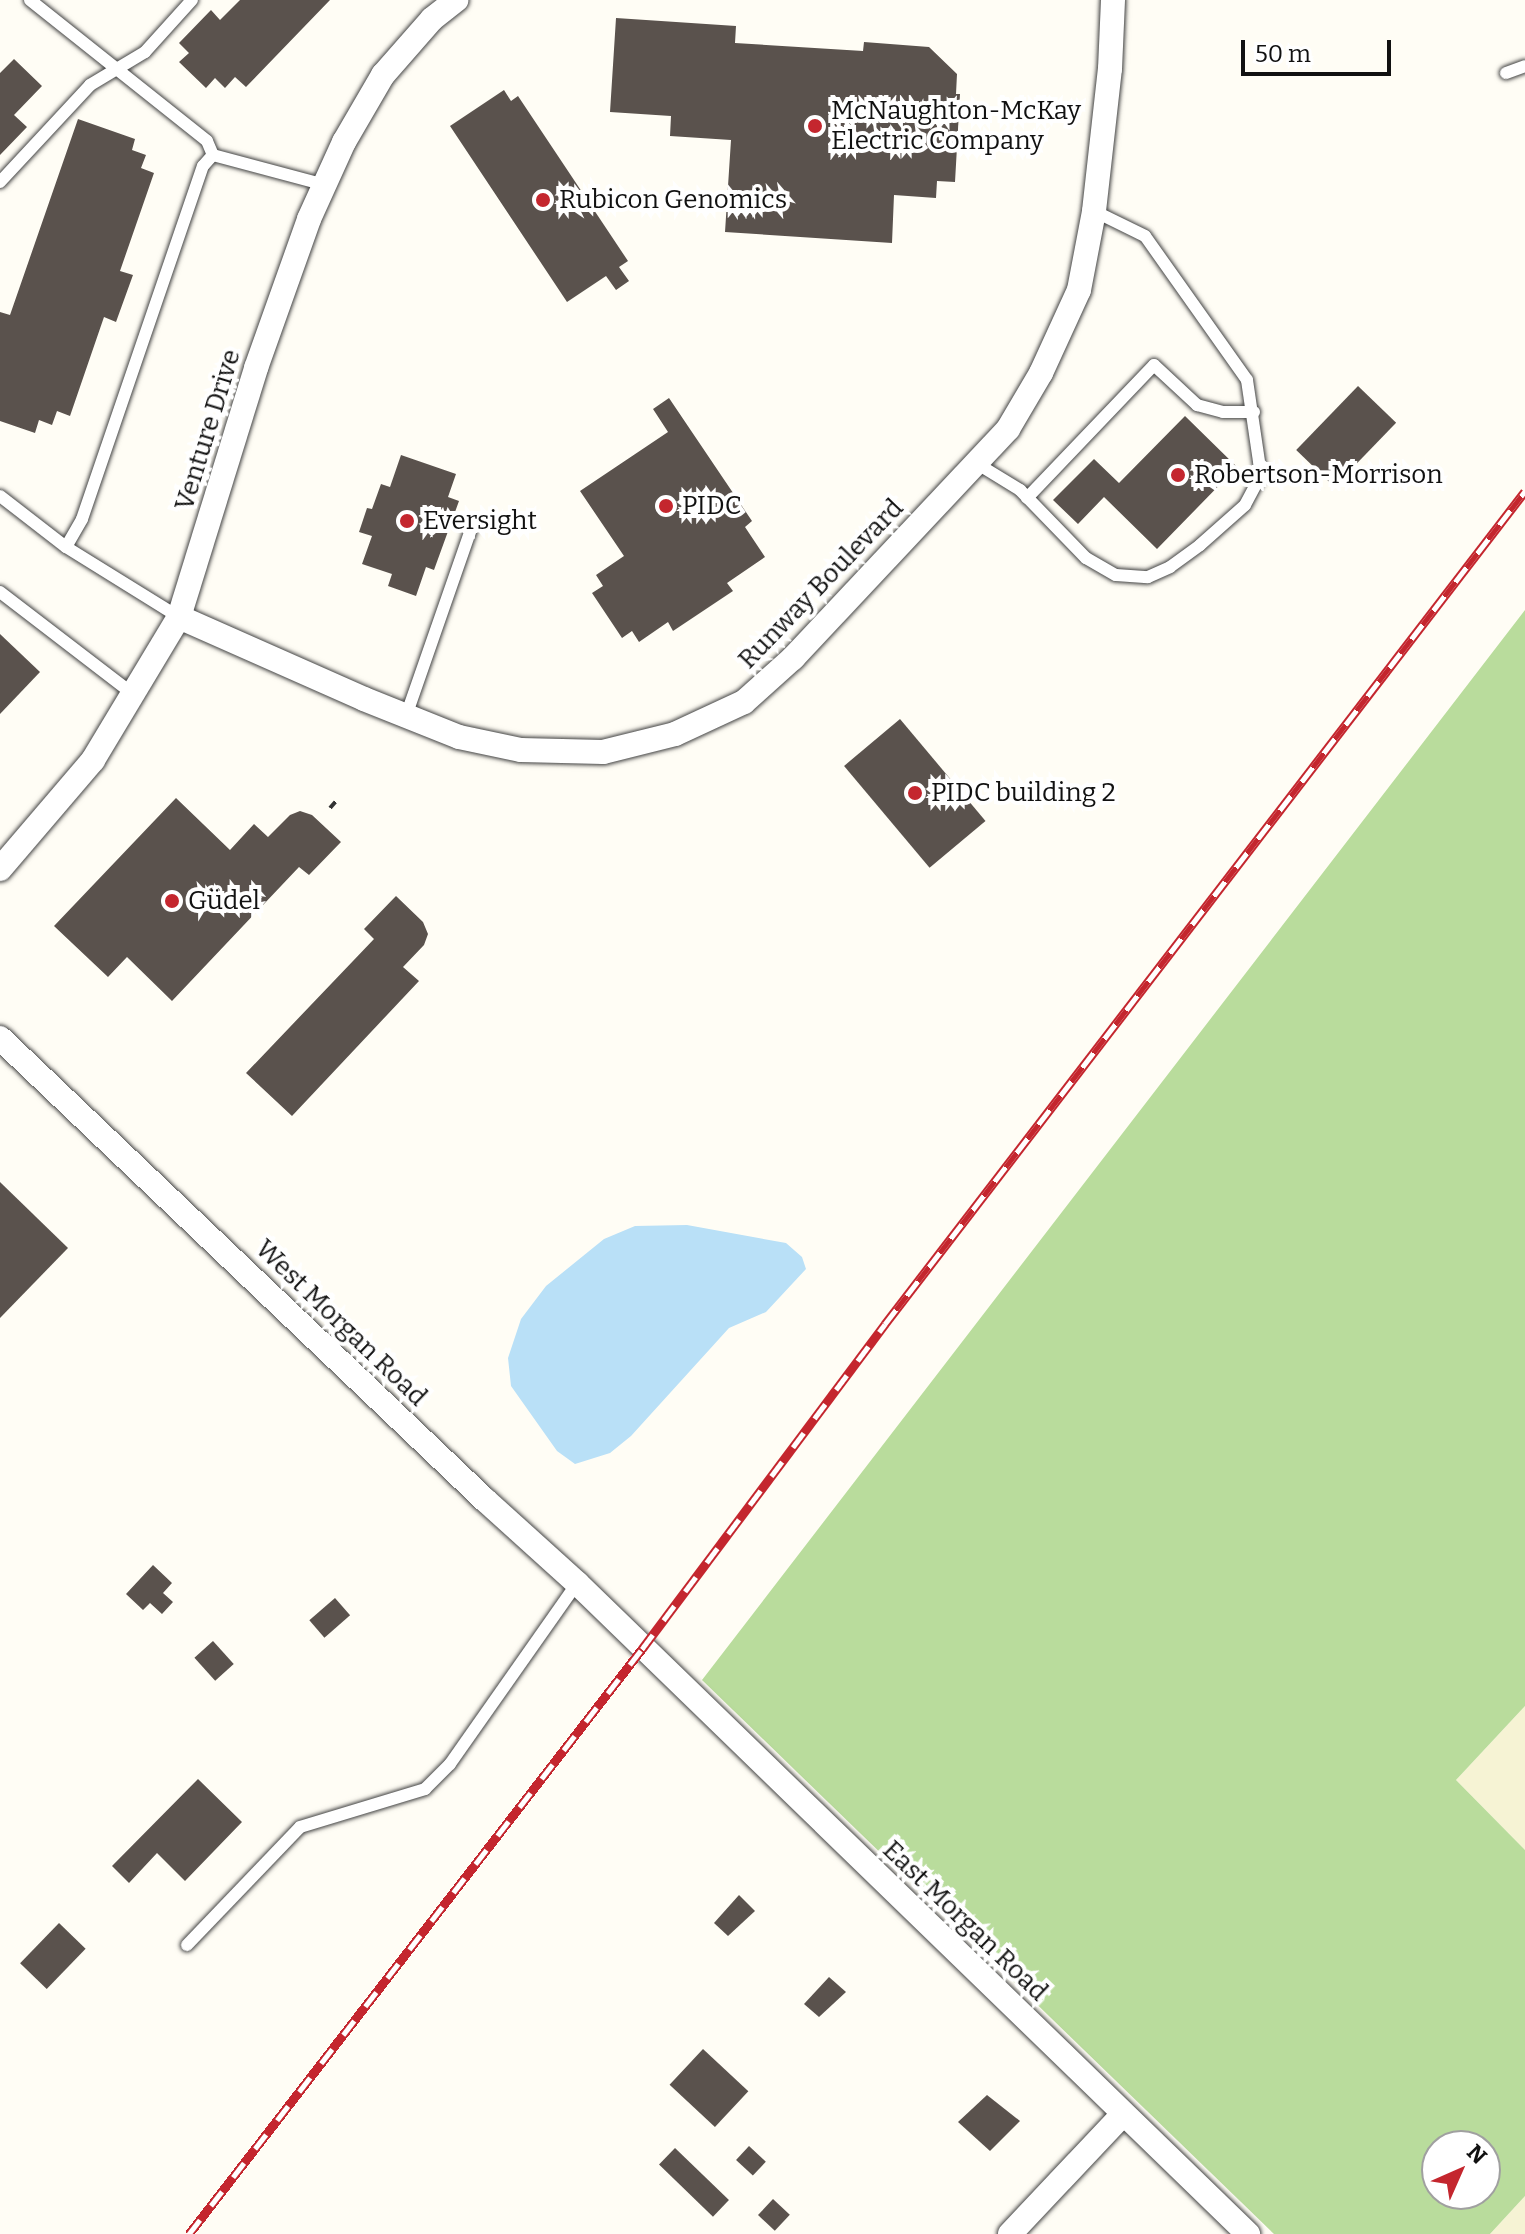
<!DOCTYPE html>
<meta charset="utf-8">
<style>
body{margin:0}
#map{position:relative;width:1525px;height:2234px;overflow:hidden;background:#fffdf5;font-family:Bitter,serif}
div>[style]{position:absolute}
.farmland>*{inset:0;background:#f6f3d4}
.forest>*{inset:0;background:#b9dc9c}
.water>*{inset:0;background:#b9e0f7}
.building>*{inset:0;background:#5a524d;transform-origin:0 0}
.path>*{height:4px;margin-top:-2px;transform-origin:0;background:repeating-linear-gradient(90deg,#333 0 8px,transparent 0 12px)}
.roads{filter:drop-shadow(0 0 2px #444) drop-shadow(0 0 2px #444)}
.service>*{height:12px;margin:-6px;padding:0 6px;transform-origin:6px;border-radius:6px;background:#fff}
.minor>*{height:24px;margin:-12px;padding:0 12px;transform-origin:12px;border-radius:12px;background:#fff}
.rail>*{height:9px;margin-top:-4.5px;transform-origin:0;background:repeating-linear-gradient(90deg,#fff 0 18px,#c4262e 0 36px);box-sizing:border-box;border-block:2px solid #c4262e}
.dots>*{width:22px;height:22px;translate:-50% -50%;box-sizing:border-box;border:4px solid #fff;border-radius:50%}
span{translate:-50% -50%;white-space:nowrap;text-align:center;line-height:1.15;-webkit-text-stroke:8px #fff;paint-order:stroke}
.poi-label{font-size:26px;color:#111}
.left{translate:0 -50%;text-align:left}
.street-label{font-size:26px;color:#111}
.north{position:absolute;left:1421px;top:2130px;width:80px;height:80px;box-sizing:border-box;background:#fff;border:2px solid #a0a0a0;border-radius:50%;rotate:45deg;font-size:22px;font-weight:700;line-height:32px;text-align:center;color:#111}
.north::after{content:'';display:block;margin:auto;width:28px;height:36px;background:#c4262e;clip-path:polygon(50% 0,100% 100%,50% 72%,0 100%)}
.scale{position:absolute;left:1241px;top:40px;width:150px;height:36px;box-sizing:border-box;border:4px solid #111;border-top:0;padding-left:10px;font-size:24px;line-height:28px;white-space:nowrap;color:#111;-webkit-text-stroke:6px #fff;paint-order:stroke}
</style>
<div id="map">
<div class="farmland">
<i style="clip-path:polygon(1525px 1706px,1525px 1850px,1456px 1780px)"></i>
<i style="clip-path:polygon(1525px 2196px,1525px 2234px,1490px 2234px)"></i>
</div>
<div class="forest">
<i style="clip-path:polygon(evenodd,1525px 610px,1525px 1706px,1456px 1780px,1525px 1850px,1525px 2196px,1490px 2234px,1274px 2234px,702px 1680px,1525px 610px,1437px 2146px,1485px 2146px,1485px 2194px,1437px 2194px,1437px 2146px)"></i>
</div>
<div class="water">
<i style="clip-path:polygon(687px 1225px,786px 1243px,802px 1257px,806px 1269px,766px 1312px,729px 1328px,631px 1436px,610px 1453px,575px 1464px,557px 1451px,511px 1386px,508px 1358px,521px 1319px,546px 1286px,604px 1239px,635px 1226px)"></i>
</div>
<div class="building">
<i style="clip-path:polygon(240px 0,330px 0,246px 87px,235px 77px,225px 88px,215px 78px,206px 88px,179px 62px,189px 53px,179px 43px,211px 10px,220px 20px)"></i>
<i style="clip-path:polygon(616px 18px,736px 26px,735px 43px,863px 51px,864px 42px,929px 47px,957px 74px,956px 94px,960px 94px,955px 182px,937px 181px,936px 198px,894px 195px,892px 243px,725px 232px,731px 140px,670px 136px,671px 116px,610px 112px)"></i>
<i style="clip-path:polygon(14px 59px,42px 86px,14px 115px,27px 127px,0 155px,0 73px)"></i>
<i style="clip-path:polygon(504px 90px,511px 101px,518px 96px,628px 261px,619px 267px,629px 281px,616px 290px,606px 276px,567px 302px,450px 126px)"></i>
<i style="clip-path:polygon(78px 119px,135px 139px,132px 150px,146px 155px,141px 168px,154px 173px,120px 271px,133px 275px,116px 322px,104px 317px,70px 416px,57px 411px,52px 425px,39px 420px,35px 433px,0 421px,0 312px,10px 315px)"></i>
<i style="left:1358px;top:386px;width:53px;height:89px;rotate:44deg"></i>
<i style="clip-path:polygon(669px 398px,752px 521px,745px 527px,765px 557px,727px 583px,733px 591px,673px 631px,668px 622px,639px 642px,632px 631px,622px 638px,592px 593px,603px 586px,596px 575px,624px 556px,580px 491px,668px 432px,653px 409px)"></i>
<i style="clip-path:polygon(1185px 416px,1237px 467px,1157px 549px,1104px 497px,1078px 524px,1053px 500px,1094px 459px,1119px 483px)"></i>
<i style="clip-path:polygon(401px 455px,456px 474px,448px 497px,459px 501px,434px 570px,426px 567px,416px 596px,388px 586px,392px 574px,362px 564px,372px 536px,359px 532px,367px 508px,372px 509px,381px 484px,390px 487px)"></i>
<i style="clip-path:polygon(0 634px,40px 672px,0 714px)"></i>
<i style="left:900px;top:719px;width:133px;height:73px;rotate:50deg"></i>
<i style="clip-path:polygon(176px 798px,230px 850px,254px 824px,268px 837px,290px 815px,300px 811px,312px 815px,341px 842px,309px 875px,299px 867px,172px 1001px,127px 957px,108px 977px,54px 926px)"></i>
<i style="clip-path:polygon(396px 896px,423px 922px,428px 934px,424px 945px,403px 967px,419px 981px,292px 1116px,246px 1073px,374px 939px,364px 929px)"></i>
<i style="clip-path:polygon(0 1182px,68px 1248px,0 1318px)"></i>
<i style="clip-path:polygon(153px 1565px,172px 1583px,163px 1593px,173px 1602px,162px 1614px,150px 1603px,143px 1610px,126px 1594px)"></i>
<i style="left:335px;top:1598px;width:23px;height:34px;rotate:49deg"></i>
<i style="left:213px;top:1641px;width:31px;height:25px;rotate:48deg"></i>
<i style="clip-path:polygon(198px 1779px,242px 1822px,185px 1881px,157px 1853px,129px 1883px,112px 1866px)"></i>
<i style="clip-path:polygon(739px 1895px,755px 1911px,728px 1936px,714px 1923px)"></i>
<i style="left:59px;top:1923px;width:37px;height:56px;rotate:44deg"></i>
<i style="clip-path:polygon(829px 1977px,846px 1992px,819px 2017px,804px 2004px)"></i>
<i style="left:703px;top:2049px;width:62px;height:49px;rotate:43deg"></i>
<i style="clip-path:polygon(987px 2095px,1020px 2121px,990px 2151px,958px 2122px)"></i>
<i style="left:749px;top:2146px;width:23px;height:19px;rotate:43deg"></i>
<i style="left:675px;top:2148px;width:75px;height:23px;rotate:44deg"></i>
<i style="left:773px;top:2199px;width:23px;height:22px;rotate:43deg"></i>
</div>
<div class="path">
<i style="left:330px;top:808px;width:9px;rotate:-49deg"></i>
</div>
<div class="roads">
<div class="service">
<i style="left:30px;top:0;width:226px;rotate:38.5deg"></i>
<i style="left:207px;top:141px;width:15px;rotate:67deg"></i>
<i style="left:213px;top:155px;width:116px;rotate:15deg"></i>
<i style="left:1506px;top:73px;width:20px;rotate:-20deg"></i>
<i style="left:0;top:182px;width:132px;rotate:-47.1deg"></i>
<i style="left:90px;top:85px;width:64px;rotate:-31deg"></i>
<i style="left:145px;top:52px;width:70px;rotate:-47.9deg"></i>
<i style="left:976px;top:463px;width:52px;rotate:31.5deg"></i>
<i style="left:1020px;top:490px;width:95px;rotate:45.9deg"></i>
<i style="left:1086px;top:558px;width:34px;rotate:30deg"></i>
<i style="left:1116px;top:575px;width:32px;rotate:4deg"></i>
<i style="left:1148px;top:577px;width:24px;rotate:-24deg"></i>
<i style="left:1170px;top:567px;width:37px;rotate:-36deg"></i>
<i style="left:1200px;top:545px;width:60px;rotate:-41.6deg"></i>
<i style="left:1245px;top:505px;width:34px;rotate:-62deg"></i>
<i style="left:1261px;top:475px;width:96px;rotate:-98.4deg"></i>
<i style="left:1247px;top:380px;width:176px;rotate:-125.3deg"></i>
<i style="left:1145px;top:236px;width:57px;rotate:-153.9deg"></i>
<i style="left:0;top:496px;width:83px;rotate:37.7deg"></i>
<i style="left:66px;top:547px;width:133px;rotate:31.8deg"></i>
<i style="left:1027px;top:498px;width:184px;rotate:-46.3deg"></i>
<i style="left:1154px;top:365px;width:59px;rotate:42.9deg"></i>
<i style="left:1197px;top:405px;width:27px;rotate:15deg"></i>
<i style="left:1223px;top:412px;width:31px"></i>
<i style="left:66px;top:547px;width:32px;rotate:-60deg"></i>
<i style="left:82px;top:519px;width:373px;rotate:-71.1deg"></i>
<i style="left:203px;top:166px;width:15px;rotate:-48deg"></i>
<i style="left:0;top:592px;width:169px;rotate:37.5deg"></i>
<i style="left:406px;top:716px;width:200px;rotate:-70.8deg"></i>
<i style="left:187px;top:1945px;width:163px;rotate:-46.2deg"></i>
<i style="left:300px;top:1827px;width:131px;rotate:-16.9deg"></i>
<i style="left:425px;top:1789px;width:35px;rotate:-45deg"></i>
<i style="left:450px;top:1764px;width:221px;rotate:-54.9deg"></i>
</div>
<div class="minor">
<i style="left:179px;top:617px;width:202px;rotate:23.9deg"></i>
<i style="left:364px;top:699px;width:102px;rotate:21.8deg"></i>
<i style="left:459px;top:737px;width:63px;rotate:11.8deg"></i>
<i style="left:521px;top:750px;width:82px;rotate:1.4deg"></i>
<i style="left:603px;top:752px;width:74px;rotate:-14deg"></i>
<i style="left:675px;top:734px;width:76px;rotate:-24.9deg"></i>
<i style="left:744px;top:702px;width:66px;rotate:-41.9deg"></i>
<i style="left:793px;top:658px;width:314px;rotate:-46.8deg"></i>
<i style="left:1008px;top:429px;width:65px;rotate:-59.5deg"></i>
<i style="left:1041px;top:373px;width:91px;rotate:-65.4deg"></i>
<i style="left:1079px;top:290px;width:80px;rotate:-79.2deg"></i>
<i style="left:1094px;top:211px;width:143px;rotate:-83.6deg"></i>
<i style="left:1110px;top:69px;width:69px;rotate:-87.5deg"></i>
<i style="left:0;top:869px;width:143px;rotate:-49.5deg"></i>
<i style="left:93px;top:760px;width:167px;rotate:-59deg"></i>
<i style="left:179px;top:617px;width:261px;rotate:-72.8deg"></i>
<i style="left:256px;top:368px;width:158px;rotate:-70.4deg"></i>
<i style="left:309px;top:219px;width:85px;rotate:-65.6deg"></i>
<i style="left:344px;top:142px;width:78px;rotate:-59.8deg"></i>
<i style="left:383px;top:75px;width:74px;rotate:-48.8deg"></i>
<i style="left:432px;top:19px;width:31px;rotate:-38deg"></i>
<i style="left:0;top:1038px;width:670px;rotate:43.61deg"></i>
<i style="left:485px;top:1500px;width:124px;rotate:42.1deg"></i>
<i style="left:577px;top:1583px;width:935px;rotate:44.13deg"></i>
<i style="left:1010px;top:2234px;width:165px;rotate:-46.7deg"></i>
</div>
</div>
<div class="rail">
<i style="left:189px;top:2234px;width:740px;rotate:-52.25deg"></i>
<i style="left:642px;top:1649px;width:406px;rotate:-53.2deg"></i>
<i style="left:885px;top:1324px;width:1050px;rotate:-52.46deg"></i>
</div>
<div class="dots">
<i style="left:815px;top:126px;background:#c4262e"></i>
<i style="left:543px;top:200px;background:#c4262e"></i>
<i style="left:1178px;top:475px;background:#c4262e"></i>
<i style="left:666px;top:506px;background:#c4262e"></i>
<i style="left:407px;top:521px;background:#c4262e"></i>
<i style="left:915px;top:793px;background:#c4262e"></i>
<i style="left:172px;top:901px;background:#c4262e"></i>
</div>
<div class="poi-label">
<span class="left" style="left:831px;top:126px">McNaughton-McKay<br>Electric Company</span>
<span class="left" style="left:559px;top:200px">Rubicon Genomics</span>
<span class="left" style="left:1194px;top:475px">Robertson-Morrison</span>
<span class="left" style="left:682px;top:506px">PIDC</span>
<span class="left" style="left:423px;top:521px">Eversight</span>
<span class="left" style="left:931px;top:793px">PIDC building 2</span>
<span class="left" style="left:188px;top:901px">Güdel</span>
</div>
<div class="street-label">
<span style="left:208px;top:430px;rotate:-73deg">Venture Drive</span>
<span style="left:821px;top:584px;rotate:-46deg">Runway Boulevard</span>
<span style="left:341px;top:1323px;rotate:44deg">West Morgan Road</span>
<span style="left:965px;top:1921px;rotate:44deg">East Morgan Road</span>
</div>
<div class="north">N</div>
<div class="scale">50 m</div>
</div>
